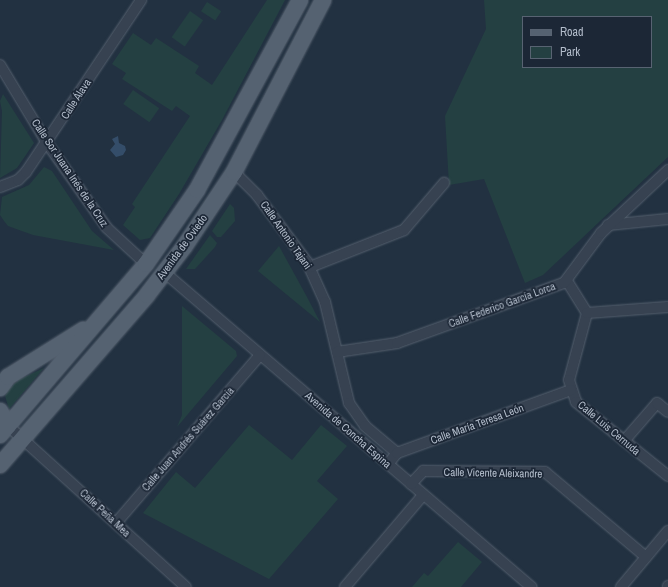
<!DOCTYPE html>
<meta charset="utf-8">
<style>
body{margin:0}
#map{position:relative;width:668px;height:587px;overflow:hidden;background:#223141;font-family:"Archivo Narrow",sans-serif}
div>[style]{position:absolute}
.green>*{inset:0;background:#244042;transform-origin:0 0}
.water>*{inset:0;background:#344d69}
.roads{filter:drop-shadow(0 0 1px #55606e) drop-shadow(0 0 1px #55606e)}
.minor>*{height:10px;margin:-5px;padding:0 5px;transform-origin:5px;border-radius:5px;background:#374251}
.primary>*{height:16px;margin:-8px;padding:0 8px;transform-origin:8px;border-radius:8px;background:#556271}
span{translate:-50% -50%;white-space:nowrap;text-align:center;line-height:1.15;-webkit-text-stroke:3.5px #1c2736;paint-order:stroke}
.street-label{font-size:11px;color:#b3bdcb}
.legend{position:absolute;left:522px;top:16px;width:130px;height:52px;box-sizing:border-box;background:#1c2736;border:1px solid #586372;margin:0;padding:5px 7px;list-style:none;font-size:12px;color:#b3bdcb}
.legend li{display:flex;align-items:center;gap:8px;height:20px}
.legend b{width:20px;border:1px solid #586372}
</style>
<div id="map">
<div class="green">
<i style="clip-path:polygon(267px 0,285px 0,222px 120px,179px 194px,150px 238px,140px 240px,123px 225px,135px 207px,132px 204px,190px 116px,176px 106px,172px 111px,122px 79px,126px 73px,112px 64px,133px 33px,151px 45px,156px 38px,199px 66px,195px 73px,212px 85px)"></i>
<i style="clip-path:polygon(evenodd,484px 0,668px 0,668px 157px,543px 275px,525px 283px,484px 179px,449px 185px,445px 116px,486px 29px,484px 0,523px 17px,651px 17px,651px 67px,523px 67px,523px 17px)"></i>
<i style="left:207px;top:2px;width:17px;height:11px;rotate:33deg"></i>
<i style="left:190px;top:11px;width:16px;height:32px;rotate:35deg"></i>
<i style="left:133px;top:90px;width:32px;height:17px;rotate:35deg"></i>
<i style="clip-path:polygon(3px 94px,34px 143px,17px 168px,0 178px,2px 111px,0 101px)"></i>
<i style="clip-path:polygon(44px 167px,52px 171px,92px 231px,114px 250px,33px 235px,8px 226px,4px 221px,0 215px,2px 197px,29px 185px)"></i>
<i style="clip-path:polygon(230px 204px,234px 208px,235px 221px,221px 237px,217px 237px,212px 231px)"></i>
<i style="clip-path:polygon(210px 235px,217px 243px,215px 247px,195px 269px,186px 269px)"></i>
<i style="clip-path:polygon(279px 246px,307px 297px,320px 322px,258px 271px)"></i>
<i style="clip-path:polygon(182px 306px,236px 351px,237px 356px,177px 427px,182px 415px)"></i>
<i style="clip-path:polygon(44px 368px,9px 409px,5px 396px,10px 387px,20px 379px)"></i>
<i style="clip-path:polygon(249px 425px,292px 460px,321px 425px,347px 446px,317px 481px,338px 499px,269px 579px,143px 513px,176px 472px,195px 488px)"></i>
<i style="clip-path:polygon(458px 542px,482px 562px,461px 587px,412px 587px,424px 573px,428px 576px)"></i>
</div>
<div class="water">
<i style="clip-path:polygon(118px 136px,119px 143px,125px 146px,126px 150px,123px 155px,116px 157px,110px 150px,115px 144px,112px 139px)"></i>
</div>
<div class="roads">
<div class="minor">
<i style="left:0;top:65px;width:91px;rotate:58.9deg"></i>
<i style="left:47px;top:143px;width:104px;rotate:54.8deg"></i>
<i style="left:107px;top:228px;width:53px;rotate:42.7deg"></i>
<i style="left:234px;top:172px;width:33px;rotate:45deg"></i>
<i style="left:257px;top:195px;width:84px;rotate:53.3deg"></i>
<i style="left:307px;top:262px;width:44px;rotate:65.8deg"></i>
<i style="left:325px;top:302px;width:104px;rotate:76.6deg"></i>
<i style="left:349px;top:403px;width:28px;rotate:55deg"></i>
<i style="left:365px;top:426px;width:42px;rotate:40.2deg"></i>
<i style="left:0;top:187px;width:19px;rotate:-21deg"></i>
<i style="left:18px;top:180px;width:11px;rotate:-45deg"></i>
<i style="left:26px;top:172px;width:207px;rotate:-56.2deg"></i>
<i style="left:608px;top:225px;width:60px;rotate:-5.7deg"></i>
<i style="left:310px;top:267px;width:101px;rotate:-21.5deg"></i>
<i style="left:404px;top:230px;width:62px;rotate:-49.6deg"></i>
<i style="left:164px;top:272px;width:484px;rotate:40.6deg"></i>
<i style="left:567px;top:281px;width:38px;rotate:58deg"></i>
<i style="left:587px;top:313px;width:69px;rotate:105deg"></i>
<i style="left:569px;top:380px;width:23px;rotate:72deg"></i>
<i style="left:576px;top:402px;width:118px;rotate:38.8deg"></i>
<i style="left:587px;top:313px;width:81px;rotate:-4.2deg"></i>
<i style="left:337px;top:352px;width:61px;rotate:-8.5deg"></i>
<i style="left:397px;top:343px;width:177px;rotate:-19.8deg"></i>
<i style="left:564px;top:283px;width:62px;rotate:-53.5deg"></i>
<i style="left:601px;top:233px;width:92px;rotate:-43.2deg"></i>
<i style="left:5px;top:423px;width:244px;rotate:42.2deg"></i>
<i style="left:624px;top:441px;width:50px;rotate:-49deg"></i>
<i style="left:657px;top:403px;width:14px;rotate:39deg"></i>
<i style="left:388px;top:464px;width:14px;rotate:-51deg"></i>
<i style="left:397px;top:453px;width:185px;rotate:-19.9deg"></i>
<i style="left:411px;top:484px;width:18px;rotate:-47deg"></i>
<i style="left:423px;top:471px;width:122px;rotate:0.5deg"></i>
<i style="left:545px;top:472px;width:132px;rotate:40.1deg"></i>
<i style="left:116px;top:523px;width:221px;rotate:-49.4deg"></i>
<i style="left:345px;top:587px;width:121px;rotate:-49.7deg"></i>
<i style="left:621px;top:587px;width:73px;rotate:-50deg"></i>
<i style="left:668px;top:587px;width:1px;rotate:-90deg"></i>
</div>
<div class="primary">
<i style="left:0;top:388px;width:14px;rotate:-54deg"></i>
<i style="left:8px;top:377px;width:89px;rotate:-32.1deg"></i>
<i style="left:0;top:411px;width:17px;rotate:62deg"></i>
<i style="left:0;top:435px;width:225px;rotate:-49.5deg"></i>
<i style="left:146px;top:264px;width:90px;rotate:-55.4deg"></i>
<i style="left:197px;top:190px;width:216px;rotate:-61.5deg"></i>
<i style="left:0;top:465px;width:225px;rotate:-49.1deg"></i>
<i style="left:147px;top:295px;width:61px;rotate:-52.4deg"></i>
<i style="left:184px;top:247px;width:90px;rotate:-56.3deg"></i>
<i style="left:234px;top:172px;width:194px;rotate:-62.6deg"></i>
</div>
</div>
<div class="street-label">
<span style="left:76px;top:99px;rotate:-57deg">Calle Álava</span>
<span style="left:70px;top:173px;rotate:56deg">Calle Sor Juana Inés de la Cruz</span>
<span style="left:286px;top:235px;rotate:55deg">Calle Antonio Tajani</span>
<span style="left:182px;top:247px;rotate:-54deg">Avenida de Oviedo</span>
<span style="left:502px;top:305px;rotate:-20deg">Calle Federico García Lorca</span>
<span style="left:477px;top:424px;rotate:-20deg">Calle María Teresa León</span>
<span style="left:609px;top:428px;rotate:40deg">Calle Luis Cernuda</span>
<span style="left:348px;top:430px;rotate:41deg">Avenida de Concha Espina</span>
<span style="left:188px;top:439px;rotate:-49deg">Calle Juan Andrés Suárez García</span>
<span style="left:493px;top:473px;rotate:1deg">Calle Vicente Aleixandre</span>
<span style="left:105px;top:513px;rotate:43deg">Calle Peña Mea</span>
</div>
<ul class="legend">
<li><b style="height:5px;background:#556271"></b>Road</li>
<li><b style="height:11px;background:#244042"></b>Park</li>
</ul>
</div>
